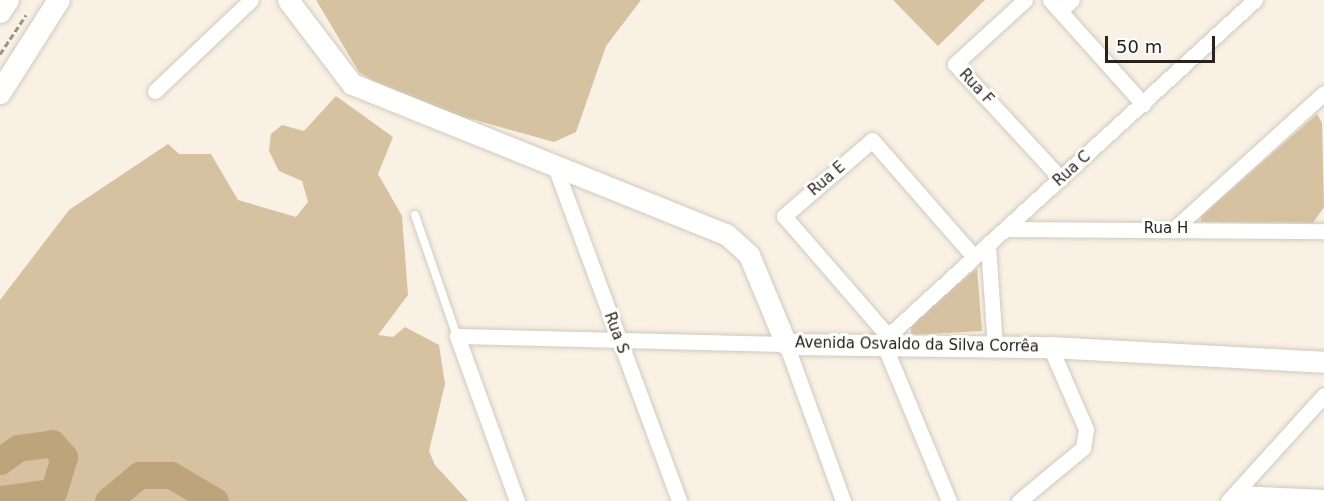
<!DOCTYPE html>
<meta charset="utf-8">
<style>
body{margin:0}
#map{position:relative;width:1324px;height:501px;overflow:hidden;background:#f8f1e4;font-family:"DejaVu Sans",sans-serif}
div>[style]{position:absolute}
.green>*{inset:0;background:#d6c1a0}
.river>*{height:27px;margin:-13.5px;padding:0 13.5px;transform-origin:13.5px;border-radius:13.5px;background:#bea47b}
.path>*{height:3px;margin-top:-1.5px;transform-origin:0;background:repeating-linear-gradient(90deg,#98938a 0 6px,transparent 0 9px)}
.roads{filter:drop-shadow(0 0 2px #d1c9bd) drop-shadow(0 0 2px #d1c9bd)}
.lane>*{height:8px;margin:-4px;padding:0 4px;transform-origin:4px;border-radius:4px;background:#fff}
.street>*{height:15px;margin:-7.5px;padding:0 7.5px;transform-origin:7.5px;border-radius:7.5px;background:#fff}
.secondary>*{height:21px;margin:-10.5px;padding:0 10.5px;transform-origin:10.5px;border-radius:10.5px;background:#fff}
.primary>*{height:22px;margin:-11px;padding:0 11px;transform-origin:11px;border-radius:11px;background:#fff}
span{translate:-50% -50%;white-space:nowrap;text-align:center;line-height:1.15;-webkit-text-stroke:6px #fff;paint-order:stroke}
.street-label{font-size:15px;color:#27241f}
.scale{position:absolute;left:1105px;top:36px;width:110px;height:27px;box-sizing:border-box;border:3px solid #27241f;border-top:0;padding-left:8px;font-size:18px;line-height:21px;white-space:nowrap;color:#27241f;-webkit-text-stroke:4px #fff;paint-order:stroke}
</style>
<div id="map">
<div class="green">
<i style="clip-path:polygon(316px 0,641px 0,606px 46px,576px 132px,554px 142px,403px 100px,359px 72px)"></i>
<i style="clip-path:polygon(893px 0,985px 0,938px 46px)"></i>
<i style="clip-path:polygon(336px 96px,393px 137px,378px 174px,402px 216px,408px 295px,378px 335px,393px 337px,405px 327px,439px 345px,445px 384px,429px 451px,435px 465px,468px 501px,0 501px,0 300px,69px 210px,168px 144px,179px 154px,211px 154px,238px 200px,296px 217px,308px 202px,302px 181px,279px 171px,269px 151px,271px 134px,282px 125px,304px 131px)"></i>
<i style="clip-path:polygon(1317px 114px,1322px 123px,1324px 207px,1313px 223px,1201px 222px,1201px 216px)"></i>
<i style="clip-path:polygon(977px 268px,982px 331px,911px 335px,911px 324px)"></i>
</div>
<div class="river">
<i style="left:0;top:461px;width:22px;rotate:-36deg"></i>
<i style="left:18px;top:448px;width:34px;rotate:-8deg"></i>
<i style="left:52px;top:443px;width:18px;rotate:49deg"></i>
<i style="left:64px;top:457px;width:37px;rotate:107deg"></i>
<i style="left:53px;top:492px;width:53px;rotate:172.5deg"></i>
<i style="left:108px;top:501px;width:40px;rotate:-40deg"></i>
<i style="left:139px;top:475px;width:32px"></i>
<i style="left:171px;top:475px;width:51px;rotate:30.6deg"></i>
</div>
<div class="path">
<i style="left:0;top:54px;width:47px;rotate:-56.3deg"></i>
</div>
<div class="roads">
<div class="lane">
<i style="left:415px;top:215px;width:128px;rotate:70.9deg"></i>
</div>
<div class="street">
<i style="left:1025px;top:0;width:95px;rotate:137.6deg"></i>
<i style="left:955px;top:64px;width:156px;rotate:47.3deg"></i>
<i style="left:1050px;top:0;width:140px;rotate:48.2deg"></i>
<i style="left:1060px;top:11px;width:16px;rotate:-43deg"></i>
<i style="left:155px;top:91px;width:132px;rotate:-43.5deg"></i>
<i style="left:554px;top:164px;width:359px;rotate:69.6deg"></i>
<i style="left:1008px;top:229px;width:316px;rotate:0.4deg"></i>
<i style="left:1174px;top:229px;width:202px;rotate:-42.2deg"></i>
<i style="left:988px;top:245px;width:102px;rotate:86.1deg"></i>
<i style="left:888px;top:336px;width:159px;rotate:-130.9deg"></i>
<i style="left:784px;top:216px;width:116px;rotate:-40.8deg"></i>
<i style="left:872px;top:140px;width:155px;rotate:48.9deg"></i>
<i style="left:1237px;top:493px;width:87px;rotate:2.6deg"></i>
<i style="left:517px;top:501px;width:176px;rotate:-110deg"></i>
<i style="left:457px;top:336px;width:329px;rotate:1.4deg"></i>
<i style="left:786px;top:344px;width:167px;rotate:70deg"></i>
<i style="left:949px;top:501px;width:169px;rotate:-112.6deg"></i>
<i style="left:884px;top:345px;width:10px;rotate:-66deg"></i>
<i style="left:888px;top:336px;width:498px;rotate:-42.5deg"></i>
<i style="left:1019px;top:501px;width:83px;rotate:-39.6deg"></i>
<i style="left:1083px;top:448px;width:19px;rotate:-81deg"></i>
<i style="left:1086px;top:429px;width:90px;rotate:-113.7deg"></i>
<i style="left:1228px;top:501px;width:143px;rotate:-47.8deg"></i>
</div>
<div class="secondary">
<i style="left:288px;top:0;width:106px;rotate:52.7deg"></i>
<i style="left:352px;top:84px;width:403px;rotate:21.9deg"></i>
<i style="left:726px;top:234px;width:31px;rotate:42deg"></i>
<i style="left:749px;top:255px;width:96px;rotate:67.4deg"></i>
<i style="left:786px;top:344px;width:264px;rotate:0.7deg"></i>
<i style="left:1050px;top:347px;width:274px;rotate:3.1deg"></i>
</div>
<div class="primary">
<i style="left:0;top:12px;width:14px;rotate:-56deg"></i>
<i style="left:0;top:93px;width:110px;rotate:-57.6deg"></i>
</div>
</div>
<div class="street-label">
<span style="left:976px;top:87px;rotate:47deg">Rua F</span>
<span style="left:1072px;top:169px;rotate:-42deg">Rua C</span>
<span style="left:827px;top:179px;rotate:-41deg">Rua E</span>
<span style="left:1166px;top:229px">Rua H</span>
<span style="left:616px;top:333px;rotate:70deg">Rua S</span>
<span style="left:917px;top:345px;rotate:1deg">Avenida Osvaldo da Silva Corrêa</span>
</div>
<div class="scale">50 m</div>
</div>
